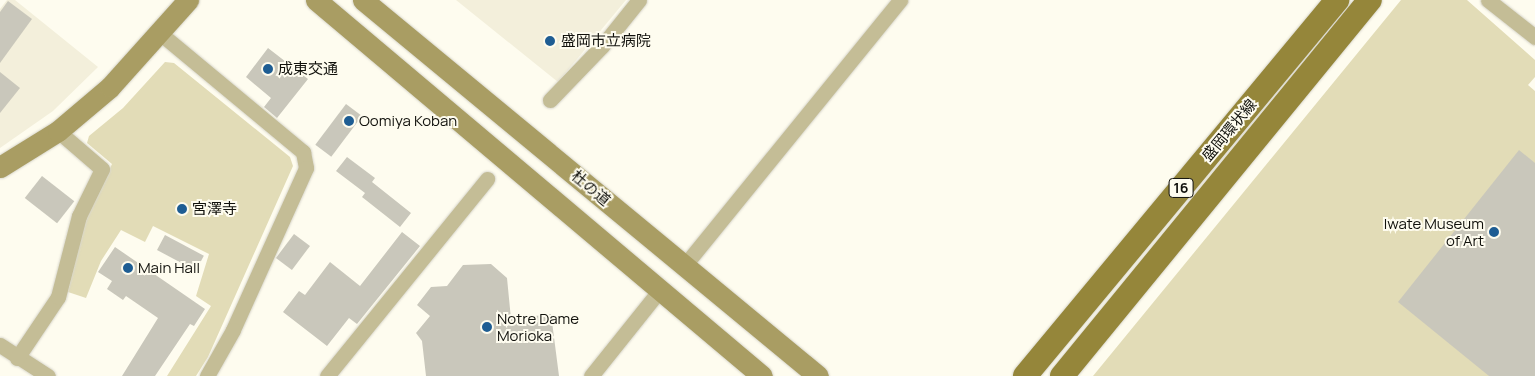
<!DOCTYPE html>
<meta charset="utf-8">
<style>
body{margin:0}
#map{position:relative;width:1535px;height:376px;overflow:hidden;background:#fefcef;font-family:Manrope,"Noto Sans JP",sans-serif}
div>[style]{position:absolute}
.built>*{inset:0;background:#f3efdb}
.green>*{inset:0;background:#e2dcb7}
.building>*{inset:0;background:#c9c7bb;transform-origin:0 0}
.roads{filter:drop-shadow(0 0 1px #d8d6cb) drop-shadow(0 0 1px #d8d6cb)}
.street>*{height:15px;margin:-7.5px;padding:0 7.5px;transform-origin:7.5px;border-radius:7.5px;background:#c4bd96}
.secondary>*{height:21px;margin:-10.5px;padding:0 10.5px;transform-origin:10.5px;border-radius:10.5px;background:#a99d63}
.primary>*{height:24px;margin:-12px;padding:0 12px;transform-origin:12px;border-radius:12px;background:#95863a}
.dots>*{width:14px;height:14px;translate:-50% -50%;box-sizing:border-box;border:2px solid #fefcef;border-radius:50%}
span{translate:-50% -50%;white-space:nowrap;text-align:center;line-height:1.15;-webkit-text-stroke:4px #fefcef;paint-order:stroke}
.shield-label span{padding:1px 4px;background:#fefcef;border:1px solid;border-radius:4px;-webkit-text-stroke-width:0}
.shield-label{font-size:14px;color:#11110c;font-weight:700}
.poi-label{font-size:15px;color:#11110c}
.left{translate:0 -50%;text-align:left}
.right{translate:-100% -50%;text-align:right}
.street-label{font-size:15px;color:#11110c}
</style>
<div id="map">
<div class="built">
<i style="clip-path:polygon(7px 0,15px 0,98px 67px,53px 111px,0 148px,0 9px)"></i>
<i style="clip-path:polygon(456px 0,626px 0,558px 82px)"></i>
</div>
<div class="green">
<i style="clip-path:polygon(1401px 0,1467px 0,1535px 60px,1535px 77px,1528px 85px,1535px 91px,1535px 376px,1093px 376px)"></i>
<i style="clip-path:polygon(165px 62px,174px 63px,290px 157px,293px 166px,208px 357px,196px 376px,167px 376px,211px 306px,196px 296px,209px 254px,153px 226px,145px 242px,121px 230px,101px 261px,86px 298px,68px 292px,85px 221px,112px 164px,87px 143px,89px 136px,123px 108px)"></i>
</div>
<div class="building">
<i style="clip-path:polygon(8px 1px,32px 19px,0 63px,0 12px)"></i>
<i style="clip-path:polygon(268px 48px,308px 79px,277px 118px,264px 107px,271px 98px,246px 77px)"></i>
<i style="clip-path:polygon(0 72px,20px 88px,0 113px)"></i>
<i style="left:346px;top:104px;width:20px;height:51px;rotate:37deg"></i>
<i style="clip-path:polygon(1519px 150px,1535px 163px,1535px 376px,1489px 376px,1398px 302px)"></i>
<i style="clip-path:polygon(347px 157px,375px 178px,372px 182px,411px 213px,400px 227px,362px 197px,365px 193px,336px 171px)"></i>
<i style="left:42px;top:176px;width:41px;height:28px;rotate:38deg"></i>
<i style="clip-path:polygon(402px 232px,420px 246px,357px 324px,349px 318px,327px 346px,283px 312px,299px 291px,305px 295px,330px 262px,360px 286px)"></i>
<i style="left:294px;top:234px;width:20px;height:30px;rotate:37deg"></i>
<i style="left:165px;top:235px;width:44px;height:17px;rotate:28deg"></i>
<i style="clip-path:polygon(115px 247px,205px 309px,194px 326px,190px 324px,155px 376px,122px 376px,158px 318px,126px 296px,123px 300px,107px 289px,112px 281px,98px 272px)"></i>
<i style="clip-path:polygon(491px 264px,507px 278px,511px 319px,551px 314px,559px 376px,426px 376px,422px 341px,416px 333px,430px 316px,417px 305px,431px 287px,447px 286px,463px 265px)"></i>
</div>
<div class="roads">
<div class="street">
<i style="left:1488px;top:0;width:60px;rotate:38.2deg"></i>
<i style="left:161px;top:34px;width:185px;rotate:39.7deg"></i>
<i style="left:303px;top:152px;width:16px;rotate:79deg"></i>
<i style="left:306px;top:168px;width:178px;rotate:114.3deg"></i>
<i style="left:233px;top:330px;width:53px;rotate:119.5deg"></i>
<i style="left:550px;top:100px;width:75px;rotate:-46.1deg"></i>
<i style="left:602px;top:46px;width:59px;rotate:-51.2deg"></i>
<i style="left:684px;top:266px;width:343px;rotate:-50.9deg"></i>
<i style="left:0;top:345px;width:57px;rotate:32.9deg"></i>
<i style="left:17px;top:358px;width:73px;rotate:-56.1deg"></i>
<i style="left:58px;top:297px;width:84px;rotate:-75.5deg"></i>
<i style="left:79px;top:216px;width:52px;rotate:-63.9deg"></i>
<i style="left:102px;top:169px;width:58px;rotate:-139.2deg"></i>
<i style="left:327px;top:376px;width:254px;rotate:-50.9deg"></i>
<i style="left:591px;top:376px;width:109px;rotate:-51.3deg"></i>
</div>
<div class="secondary">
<i style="left:316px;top:0;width:583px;rotate:40.13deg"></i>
<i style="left:363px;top:0;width:590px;rotate:39.57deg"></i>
<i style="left:0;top:167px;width:68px;rotate:-31.8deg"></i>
<i style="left:58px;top:131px;width:68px;rotate:-40.2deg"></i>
<i style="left:110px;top:87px;width:117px;rotate:-48.1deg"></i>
</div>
<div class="primary">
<i style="left:1025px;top:376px;width:489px;rotate:-50.3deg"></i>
<i style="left:1062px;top:376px;width:486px;rotate:-50.7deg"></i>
</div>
</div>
<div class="dots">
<i style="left:550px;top:41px;background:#1e5d93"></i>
<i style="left:268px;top:69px;background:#1e5d93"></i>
<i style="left:349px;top:121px;background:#1e5d93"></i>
<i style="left:182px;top:209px;background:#1e5d93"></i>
<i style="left:1494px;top:232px;background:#1e5d93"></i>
<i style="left:128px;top:268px;background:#1e5d93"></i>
<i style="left:487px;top:327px;background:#1e5d93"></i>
</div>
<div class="shield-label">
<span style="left:1181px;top:188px">16</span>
</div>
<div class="poi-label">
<span class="left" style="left:561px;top:41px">盛岡市立病院</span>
<span class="left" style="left:278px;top:69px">成東交通</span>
<span class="left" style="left:359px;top:121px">Oomiya Koban</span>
<span class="left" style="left:192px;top:209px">宮澤寺</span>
<span class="right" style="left:1484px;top:232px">Iwate Museum<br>of Art</span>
<span class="left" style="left:138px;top:268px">Main Hall</span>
<span class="left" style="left:497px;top:327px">Notre Dame<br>Morioka</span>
</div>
<div class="street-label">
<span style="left:1229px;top:130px;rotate:-50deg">盛岡環状線</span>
<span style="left:591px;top:188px;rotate:40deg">杜の道</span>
</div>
</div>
